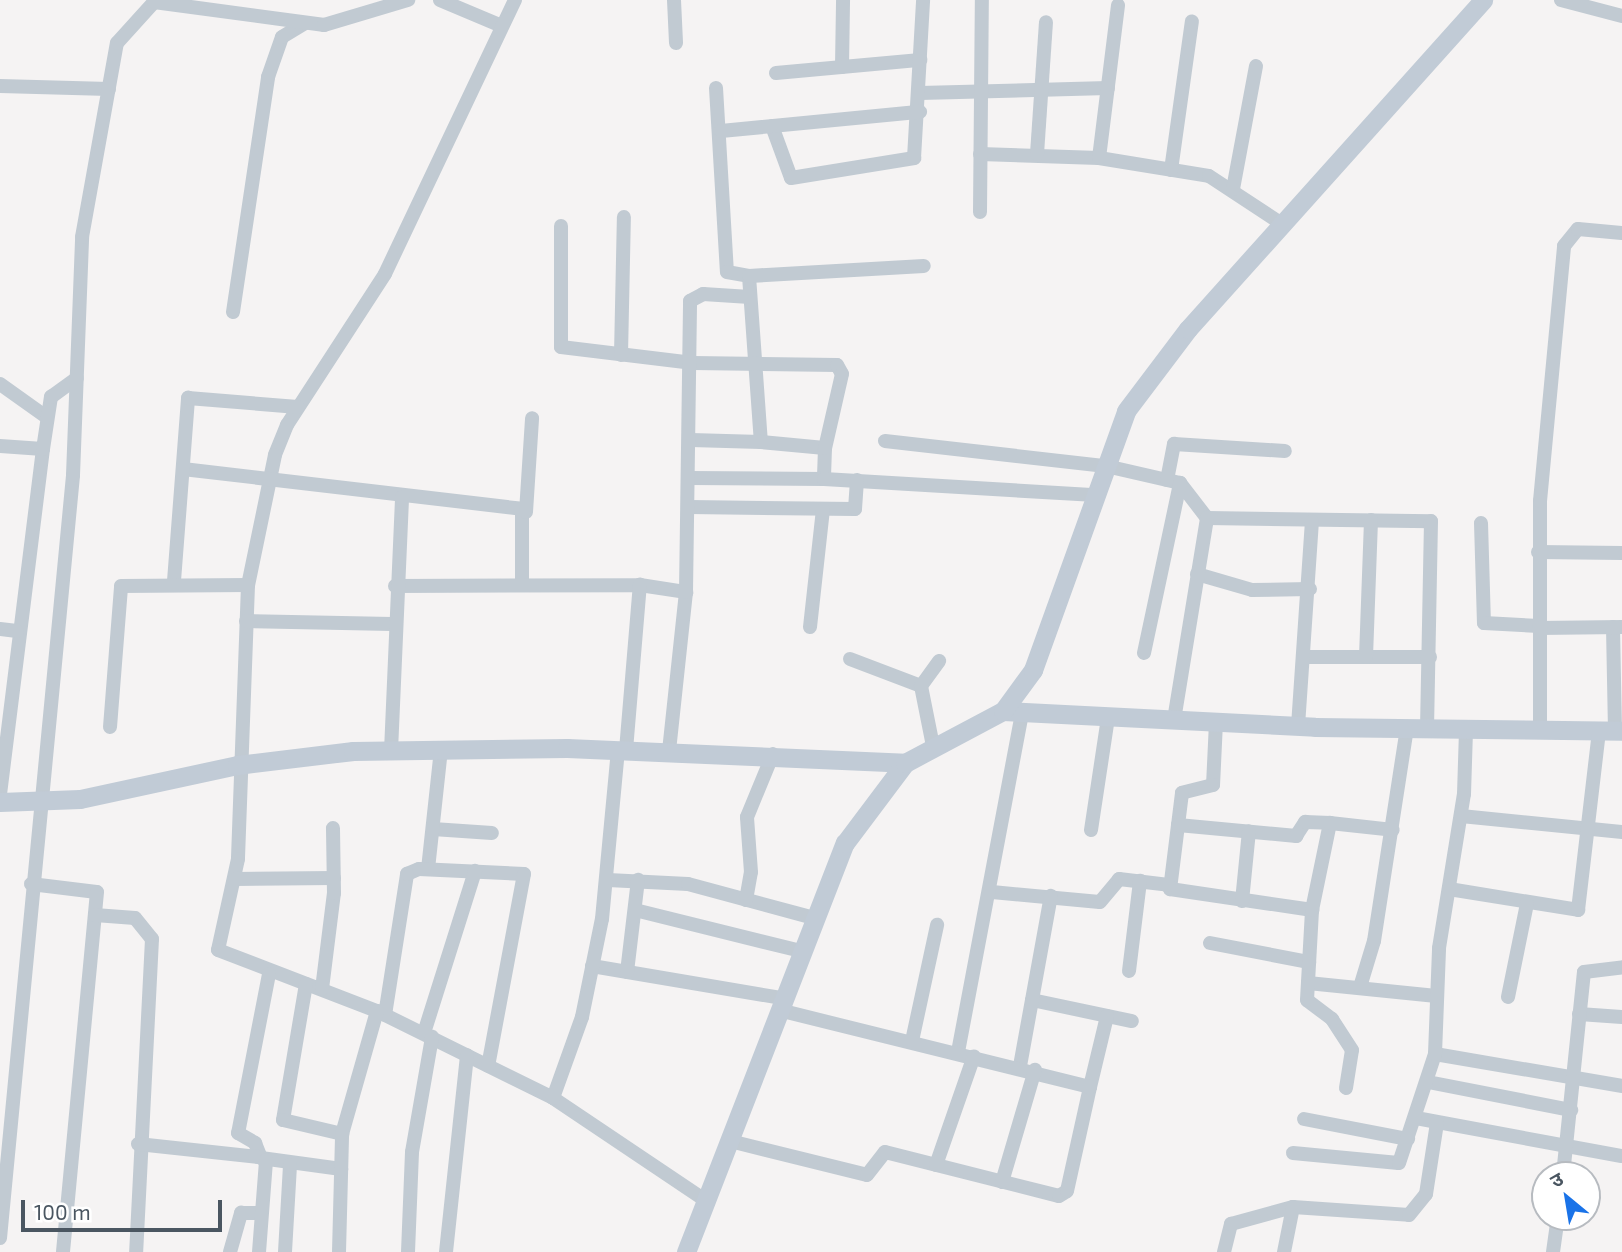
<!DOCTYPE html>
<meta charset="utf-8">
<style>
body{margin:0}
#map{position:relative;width:1622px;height:1252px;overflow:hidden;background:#f5f3f3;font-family:"Exo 2","Noto Sans Devanagari",sans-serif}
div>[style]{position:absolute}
.street>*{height:14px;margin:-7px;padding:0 7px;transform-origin:7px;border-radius:7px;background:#c1cad2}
.secondary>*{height:19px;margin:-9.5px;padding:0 9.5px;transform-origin:9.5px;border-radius:9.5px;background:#c1cbd6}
span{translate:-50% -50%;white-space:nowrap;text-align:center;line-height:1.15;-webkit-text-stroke:5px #fff;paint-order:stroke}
.north{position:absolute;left:1531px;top:1161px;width:70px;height:70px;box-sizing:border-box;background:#fff;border:2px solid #b7bbc0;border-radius:50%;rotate:330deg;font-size:19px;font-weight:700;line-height:28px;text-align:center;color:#4a5661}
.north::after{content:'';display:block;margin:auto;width:24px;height:32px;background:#1a73e8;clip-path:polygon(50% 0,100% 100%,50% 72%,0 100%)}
.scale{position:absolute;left:21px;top:1200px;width:201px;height:32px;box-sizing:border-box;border:4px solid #4a5661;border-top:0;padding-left:9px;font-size:21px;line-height:24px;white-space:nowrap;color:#4a5661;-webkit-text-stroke:5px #fff;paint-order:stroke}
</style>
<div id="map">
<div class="street">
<i style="left:440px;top:0;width:67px;rotate:22.8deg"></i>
<i style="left:515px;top:0;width:303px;rotate:115.4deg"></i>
<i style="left:385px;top:274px;width:180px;rotate:123deg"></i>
<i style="left:287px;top:425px;width:32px;rotate:112deg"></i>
<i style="left:275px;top:455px;width:133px;rotate:101.7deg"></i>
<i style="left:248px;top:585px;width:274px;rotate:92.1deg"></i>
<i style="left:238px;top:859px;width:93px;rotate:102.4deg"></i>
<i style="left:218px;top:950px;width:170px;rotate:21deg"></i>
<i style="left:377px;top:1011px;width:196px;rotate:26.3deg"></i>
<i style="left:553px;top:1098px;width:187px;rotate:33.9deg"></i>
<i style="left:674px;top:0;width:43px;rotate:87.3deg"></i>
<i style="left:1561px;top:0;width:63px;rotate:14.7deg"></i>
<i style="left:842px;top:67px;width:67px;rotate:-89.1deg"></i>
<i style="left:776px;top:73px;width:145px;rotate:-5.2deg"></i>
<i style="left:0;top:86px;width:109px;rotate:1.6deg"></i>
<i style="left:716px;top:88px;width:184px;rotate:86.6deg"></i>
<i style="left:727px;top:272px;width:22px;rotate:10deg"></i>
<i style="left:749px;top:276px;width:166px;rotate:85.9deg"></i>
<i style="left:761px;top:442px;width:64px;rotate:5.4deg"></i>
<i style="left:825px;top:448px;width:31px;rotate:92deg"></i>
<i style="left:920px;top:93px;width:188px;rotate:-1.5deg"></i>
<i style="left:772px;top:126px;width:55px;rotate:69.9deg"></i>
<i style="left:791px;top:178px;width:125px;rotate:-9.2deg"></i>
<i style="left:914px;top:158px;width:158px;rotate:-86.7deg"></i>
<i style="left:721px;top:131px;width:200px;rotate:-5.5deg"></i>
<i style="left:980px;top:154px;width:119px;rotate:1.9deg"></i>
<i style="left:1099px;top:158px;width:111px;rotate:9.3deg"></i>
<i style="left:1209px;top:176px;width:87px;rotate:33.3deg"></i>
<i style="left:1037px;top:154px;width:132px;rotate:-86.1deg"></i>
<i style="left:1099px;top:158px;width:154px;rotate:-82.9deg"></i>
<i style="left:1171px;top:170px;width:150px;rotate:-82deg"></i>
<i style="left:1233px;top:189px;width:125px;rotate:-79.4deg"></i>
<i style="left:980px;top:212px;width:212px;rotate:-89.5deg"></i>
<i style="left:561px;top:226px;width:121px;rotate:90deg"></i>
<i style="left:561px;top:347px;width:133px;rotate:6.9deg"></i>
<i style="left:693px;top:363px;width:144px;rotate:0.8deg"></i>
<i style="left:837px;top:365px;width:10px;rotate:61deg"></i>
<i style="left:842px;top:374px;width:76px;rotate:102.9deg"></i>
<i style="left:749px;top:276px;width:175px;rotate:-3.3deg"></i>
<i style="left:233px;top:312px;width:238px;rotate:-81.5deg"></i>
<i style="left:268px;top:77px;width:42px;rotate:-70.7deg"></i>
<i style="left:282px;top:37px;width:27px;rotate:-31deg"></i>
<i style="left:621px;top:355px;width:138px;rotate:-88.8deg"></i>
<i style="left:0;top:384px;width:55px;rotate:35.4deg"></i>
<i style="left:691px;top:440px;width:70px;rotate:1.6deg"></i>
<i style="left:885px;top:441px;width:222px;rotate:6.5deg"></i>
<i style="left:1106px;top:466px;width:76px;rotate:12.9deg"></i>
<i style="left:1180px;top:483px;width:44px;rotate:52.4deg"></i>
<i style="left:1207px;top:518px;width:224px;rotate:0.8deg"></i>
<i style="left:1431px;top:521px;width:207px;rotate:91.1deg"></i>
<i style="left:0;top:446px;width:43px;rotate:4deg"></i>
<i style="left:43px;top:449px;width:349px;rotate:97.1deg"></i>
<i style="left:43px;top:449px;width:53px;rotate:-81.3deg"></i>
<i style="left:51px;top:397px;width:32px;rotate:-36deg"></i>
<i style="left:183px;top:469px;width:341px;rotate:6.7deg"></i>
<i style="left:522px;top:509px;width:76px;rotate:90deg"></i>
<i style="left:690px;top:478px;width:134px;rotate:0.4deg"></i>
<i style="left:824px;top:479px;width:272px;rotate:3.4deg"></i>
<i style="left:1167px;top:480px;width:37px;rotate:-79deg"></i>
<i style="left:1174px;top:444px;width:111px;rotate:3.6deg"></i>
<i style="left:689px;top:507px;width:166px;rotate:0.7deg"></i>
<i style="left:855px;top:509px;width:29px;rotate:-86deg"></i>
<i style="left:526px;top:512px;width:94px;rotate:-86.3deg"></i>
<i style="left:1481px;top:523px;width:100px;rotate:88.3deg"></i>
<i style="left:1484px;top:623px;width:55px;rotate:3.1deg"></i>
<i style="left:1538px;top:552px;width:84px;rotate:0.7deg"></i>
<i style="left:1197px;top:574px;width:57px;rotate:16.2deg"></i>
<i style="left:1252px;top:590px;width:58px;rotate:-1deg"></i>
<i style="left:174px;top:581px;width:184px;rotate:-85.6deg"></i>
<i style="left:188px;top:398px;width:110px;rotate:4.7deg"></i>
<i style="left:395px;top:586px;width:245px;rotate:-0.2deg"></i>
<i style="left:640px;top:585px;width:47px;rotate:8.7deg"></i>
<i style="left:246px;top:621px;width:146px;rotate:1.2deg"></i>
<i style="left:810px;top:627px;width:118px;rotate:-83.7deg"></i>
<i style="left:1613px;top:627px;width:104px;rotate:88.9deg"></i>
<i style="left:1539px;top:628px;width:83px;rotate:-0.7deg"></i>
<i style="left:0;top:629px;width:17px;rotate:7deg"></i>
<i style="left:1144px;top:653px;width:174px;rotate:-78deg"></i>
<i style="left:1307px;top:657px;width:123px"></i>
<i style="left:1366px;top:657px;width:137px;rotate:-87.9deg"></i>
<i style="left:850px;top:659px;width:76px;rotate:20.8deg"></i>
<i style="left:921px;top:686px;width:61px;rotate:78.7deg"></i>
<i style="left:921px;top:686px;width:31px;rotate:-54deg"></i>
<i style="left:1174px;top:720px;width:205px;rotate:-80.7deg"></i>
<i style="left:1216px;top:722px;width:63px;rotate:92.7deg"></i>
<i style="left:1213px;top:785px;width:32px;rotate:166deg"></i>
<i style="left:1182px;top:793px;width:97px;rotate:97.1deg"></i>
<i style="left:1170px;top:889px;width:144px;rotate:8.4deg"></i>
<i style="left:1298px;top:726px;width:205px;rotate:-86.1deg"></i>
<i style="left:110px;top:727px;width:141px;rotate:-85.5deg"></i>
<i style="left:121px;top:586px;width:127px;rotate:-0.5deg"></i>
<i style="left:1540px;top:730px;width:229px;rotate:-90deg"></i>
<i style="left:1540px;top:501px;width:256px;rotate:-84.6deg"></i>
<i style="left:1564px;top:246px;width:22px;rotate:-51deg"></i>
<i style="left:1578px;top:229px;width:44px;rotate:5.2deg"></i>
<i style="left:626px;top:750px;width:166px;rotate:-85.2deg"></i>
<i style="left:391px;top:751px;width:254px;rotate:-87.5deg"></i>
<i style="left:669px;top:751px;width:160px;rotate:-83.9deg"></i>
<i style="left:686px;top:592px;width:291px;rotate:-89.2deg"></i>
<i style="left:690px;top:301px;width:15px;rotate:-28deg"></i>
<i style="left:703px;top:294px;width:47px;rotate:3.7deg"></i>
<i style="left:1461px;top:816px;width:162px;rotate:5.7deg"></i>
<i style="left:1178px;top:825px;width:119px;rotate:5.3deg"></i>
<i style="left:1296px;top:836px;width:17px;rotate:-57deg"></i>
<i style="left:1305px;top:822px;width:25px;rotate:2deg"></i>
<i style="left:433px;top:829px;width:59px;rotate:3.9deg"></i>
<i style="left:1091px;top:830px;width:114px;rotate:-81.4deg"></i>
<i style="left:428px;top:869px;width:120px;rotate:-83.8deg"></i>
<i style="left:235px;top:879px;width:99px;rotate:-0.6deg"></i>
<i style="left:608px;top:880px;width:80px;rotate:2.9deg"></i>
<i style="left:688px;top:884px;width:131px;rotate:15.1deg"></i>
<i style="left:31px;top:884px;width:66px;rotate:6.9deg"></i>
<i style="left:97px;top:892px;width:362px;rotate:95.4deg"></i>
<i style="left:1449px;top:889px;width:131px;rotate:9.2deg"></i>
<i style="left:1578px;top:910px;width:181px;rotate:-83.3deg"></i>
<i style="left:992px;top:892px;width:108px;rotate:5.3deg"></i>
<i style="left:1100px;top:902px;width:30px;rotate:-50deg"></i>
<i style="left:1119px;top:879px;width:50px;rotate:6.8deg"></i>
<i style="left:746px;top:900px;width:28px;rotate:-80deg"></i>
<i style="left:751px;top:872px;width:55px;rotate:-94.2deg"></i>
<i style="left:747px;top:817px;width:68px;rotate:-67.6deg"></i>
<i style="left:1242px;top:901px;width:70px;rotate:-84.3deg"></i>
<i style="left:635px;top:910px;width:171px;rotate:13.9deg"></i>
<i style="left:95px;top:915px;width:40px;rotate:4.3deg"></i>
<i style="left:135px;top:918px;width:27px;rotate:51deg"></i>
<i style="left:152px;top:939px;width:313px;rotate:92.9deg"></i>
<i style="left:1210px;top:943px;width:101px;rotate:10.9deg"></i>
<i style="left:592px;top:966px;width:193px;rotate:9.6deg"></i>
<i style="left:1129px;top:971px;width:91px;rotate:-83deg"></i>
<i style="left:627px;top:972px;width:93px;rotate:-83.2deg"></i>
<i style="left:269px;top:974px;width:162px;rotate:101deg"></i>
<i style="left:238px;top:1133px;width:20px;rotate:30deg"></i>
<i style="left:255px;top:1143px;width:16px;rotate:68deg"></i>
<i style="left:261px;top:1158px;width:81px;rotate:7.8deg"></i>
<i style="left:1308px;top:983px;width:129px;rotate:5.8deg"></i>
<i style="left:306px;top:984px;width:138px;rotate:99.6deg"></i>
<i style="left:283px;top:1120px;width:61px;rotate:13.3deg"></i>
<i style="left:1360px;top:987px;width:48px;rotate:-73.1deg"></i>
<i style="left:1374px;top:941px;width:216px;rotate:-81.2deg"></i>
<i style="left:322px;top:989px;width:97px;rotate:-82.9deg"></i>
<i style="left:334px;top:893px;width:65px;rotate:-90.9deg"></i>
<i style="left:1508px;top:997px;width:95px;rotate:-78.5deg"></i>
<i style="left:1032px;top:1000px;width:102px;rotate:11.9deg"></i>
<i style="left:1579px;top:1014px;width:43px;rotate:4deg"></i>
<i style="left:385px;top:1015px;width:143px;rotate:-81.1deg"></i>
<i style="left:407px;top:874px;width:13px;rotate:-23deg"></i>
<i style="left:419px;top:869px;width:105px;rotate:2.7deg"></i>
<i style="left:524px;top:874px;width:195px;rotate:100.6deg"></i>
<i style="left:424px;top:1033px;width:170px;rotate:-72.5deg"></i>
<i style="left:912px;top:1041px;width:119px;rotate:-77.8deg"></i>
<i style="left:958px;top:1052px;width:346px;rotate:-79.3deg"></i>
<i style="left:1435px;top:1054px;width:190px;rotate:9.7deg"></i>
<i style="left:1020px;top:1066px;width:173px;rotate:-79.7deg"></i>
<i style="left:1428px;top:1082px;width:146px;rotate:11.1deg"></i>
<i style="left:1090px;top:1087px;width:73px;rotate:-76.5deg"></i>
<i style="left:1346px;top:1088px;width:38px;rotate:-81deg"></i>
<i style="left:1352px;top:1050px;width:37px;rotate:-123deg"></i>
<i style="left:1332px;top:1019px;width:31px;rotate:-143deg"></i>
<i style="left:1307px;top:1000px;width:90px;rotate:-86.8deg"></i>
<i style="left:1312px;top:910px;width:89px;rotate:-78.3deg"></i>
<i style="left:1330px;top:823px;width:63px;rotate:6.3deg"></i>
<i style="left:553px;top:1098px;width:86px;rotate:-70.3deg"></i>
<i style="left:582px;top:1017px;width:100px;rotate:-78.5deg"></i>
<i style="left:602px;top:919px;width:170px;rotate:-84.6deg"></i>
<i style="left:1416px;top:1118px;width:209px;rotate:10.5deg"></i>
<i style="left:1304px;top:1119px;width:106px;rotate:10.9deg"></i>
<i style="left:730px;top:1141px;width:141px;rotate:13.9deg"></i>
<i style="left:867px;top:1175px;width:29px;rotate:-52deg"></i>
<i style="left:885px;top:1152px;width:179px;rotate:14.2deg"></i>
<i style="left:1059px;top:1196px;width:9px;rotate:-32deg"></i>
<i style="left:1067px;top:1191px;width:107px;rotate:-77.5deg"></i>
<i style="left:1090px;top:1087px;width:321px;rotate:-166.1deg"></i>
<i style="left:138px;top:1144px;width:121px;rotate:6.2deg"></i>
<i style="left:1293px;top:1153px;width:106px;rotate:5.4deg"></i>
<i style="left:1399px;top:1163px;width:115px;rotate:-71.7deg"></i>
<i style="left:1435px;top:1054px;width:106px;rotate:-87.8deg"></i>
<i style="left:1439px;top:948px;width:156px;rotate:-80.8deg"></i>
<i style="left:1464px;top:794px;width:65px;rotate:-88.2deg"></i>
<i style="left:936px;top:1165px;width:115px;rotate:-70.8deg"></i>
<i style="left:1563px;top:1175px;width:204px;rotate:-84.1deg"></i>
<i style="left:1584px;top:972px;width:38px;rotate:-7deg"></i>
<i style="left:1002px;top:1182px;width:117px;rotate:-73.6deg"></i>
<i style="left:0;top:1238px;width:766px;rotate:-84.53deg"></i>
<i style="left:73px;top:475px;width:238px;rotate:-87.8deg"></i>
<i style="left:82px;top:237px;width:197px;rotate:-79.8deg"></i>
<i style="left:117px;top:43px;width:55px;rotate:-47.9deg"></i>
<i style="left:154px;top:2px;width:172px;rotate:7.7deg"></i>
<i style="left:324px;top:25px;width:88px;rotate:-16.6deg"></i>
<i style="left:230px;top:1252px;width:41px;rotate:-74.2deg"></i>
<i style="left:241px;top:1213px;width:20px"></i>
<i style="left:259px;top:1252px;width:92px;rotate:-85.6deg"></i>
<i style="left:285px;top:1252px;width:87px;rotate:-86.7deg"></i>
<i style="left:339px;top:1252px;width:118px;rotate:-88.5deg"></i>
<i style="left:342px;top:1134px;width:128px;rotate:-74.1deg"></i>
<i style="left:408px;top:1252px;width:100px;rotate:-87.7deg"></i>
<i style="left:412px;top:1152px;width:117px;rotate:-80.1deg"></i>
<i style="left:446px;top:1252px;width:198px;rotate:-83.9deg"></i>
<i style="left:1224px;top:1252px;width:29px;rotate:-76deg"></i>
<i style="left:1231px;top:1224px;width:64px;rotate:-15.3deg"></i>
<i style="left:1293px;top:1207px;width:116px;rotate:3.9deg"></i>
<i style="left:1409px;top:1215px;width:27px;rotate:-51deg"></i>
<i style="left:1426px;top:1194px;width:72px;rotate:-81.2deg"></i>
<i style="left:1284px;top:1252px;width:46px;rotate:-78.7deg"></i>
<i style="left:1553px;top:1252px;width:35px;rotate:-82deg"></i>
</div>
<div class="secondary">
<i style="left:1003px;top:711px;width:312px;rotate:2.9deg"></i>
<i style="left:1315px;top:727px;width:307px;rotate:0.7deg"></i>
<i style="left:0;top:802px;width:80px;rotate:-2.1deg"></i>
<i style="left:80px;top:799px;width:161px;rotate:-12.2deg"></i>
<i style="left:237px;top:765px;width:117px;rotate:-6.9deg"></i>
<i style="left:353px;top:751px;width:214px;rotate:-0.8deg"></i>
<i style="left:567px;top:748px;width:338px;rotate:2.5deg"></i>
<i style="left:686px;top:1252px;width:439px;rotate:-68.8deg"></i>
<i style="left:845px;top:843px;width:100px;rotate:-53.1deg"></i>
<i style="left:905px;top:763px;width:111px;rotate:-28deg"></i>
<i style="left:1003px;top:711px;width:51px;rotate:-53.8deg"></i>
<i style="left:1033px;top:670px;width:275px;rotate:-70.2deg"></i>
<i style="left:1126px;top:411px;width:103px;rotate:-52.9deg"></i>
<i style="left:1188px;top:329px;width:442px;rotate:-48.1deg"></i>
</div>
<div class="north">उ</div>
<div class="scale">100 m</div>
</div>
